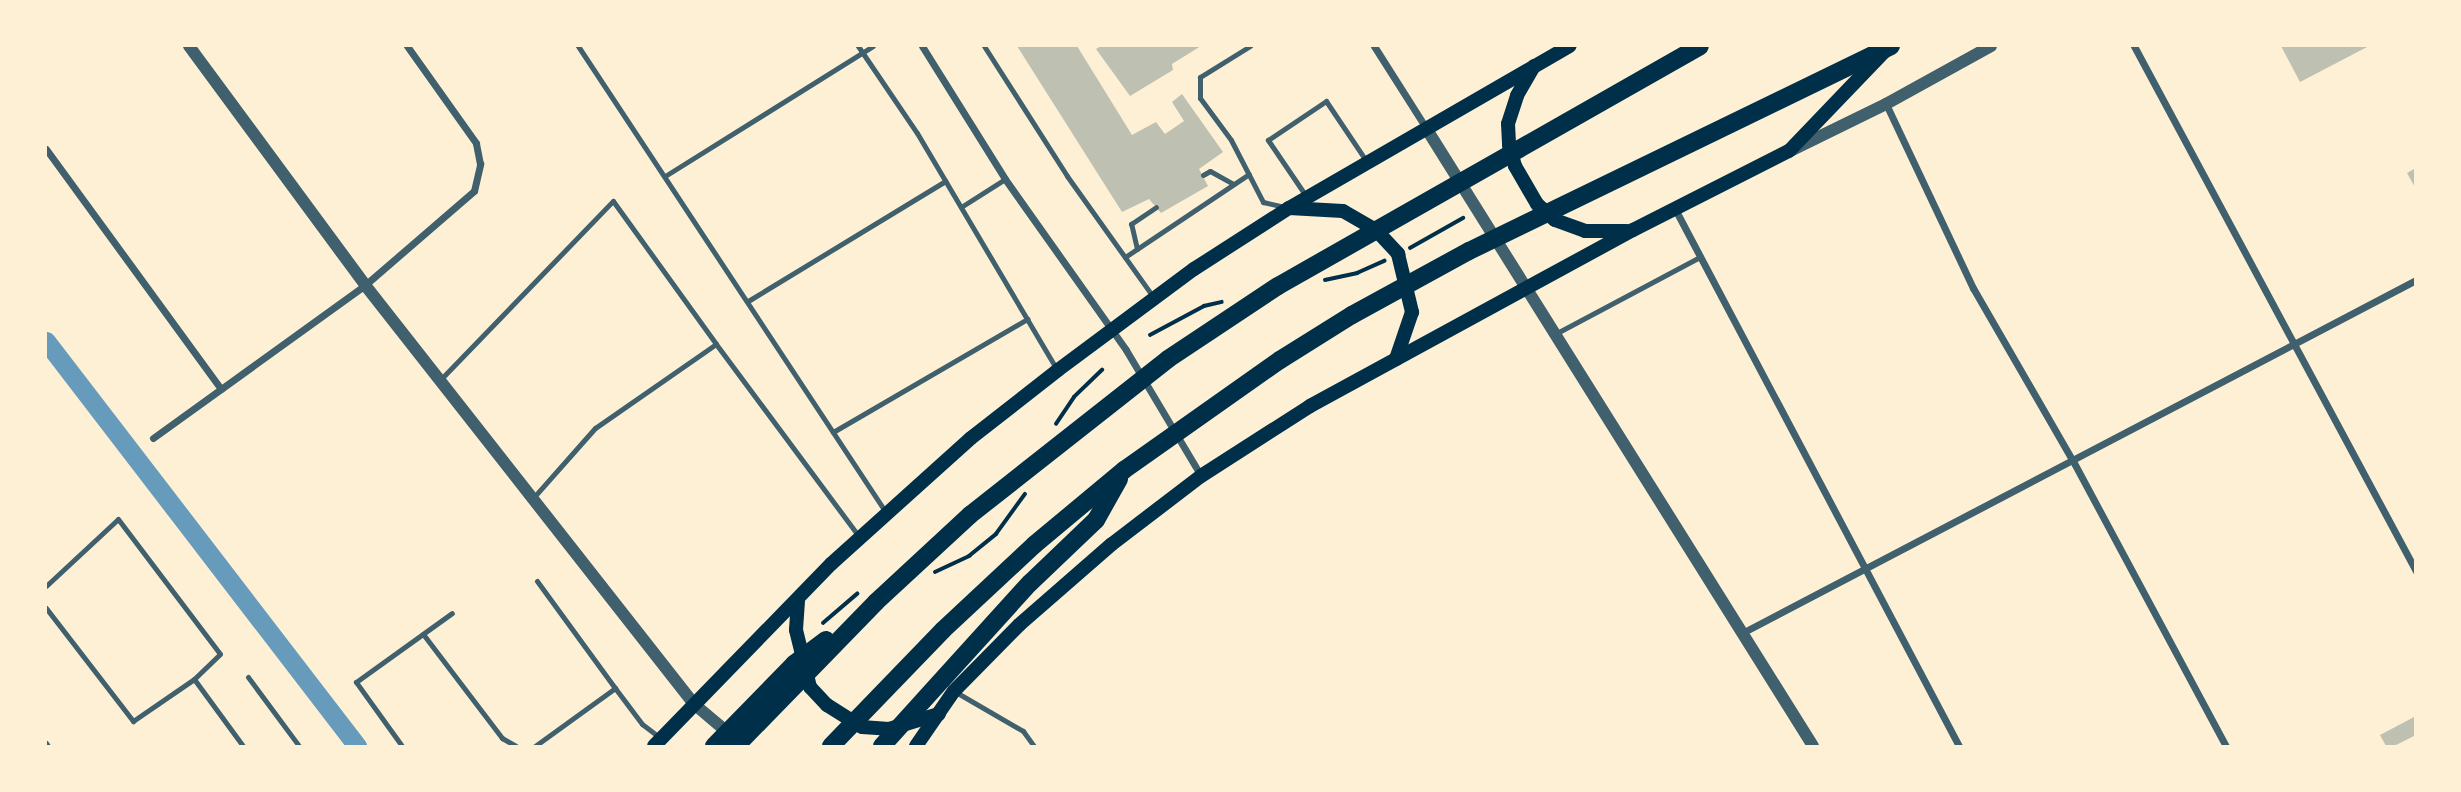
<!DOCTYPE html>
<style>
body{margin:0}
#map{position:relative;width:2461px;height:792px;overflow:hidden;background:#fdf0d5;font-family:"Space Grotesk",sans-serif}
div>[style]{position:absolute}
.canal>*{height:19px;margin:-9.5px;padding:0 9.5px;transform-origin:9.5px;border-radius:9.5px;background:#669bbc}
.building>*{inset:0;background:#bec0b2}
.path>*{height:3.5px;margin:-1.75px;padding:0 1.75px;transform-origin:1.75px;border-radius:1.75px;background:#003049}
.service>*{height:5px;margin:-2.5px;padding:0 2.5px;transform-origin:2.5px;border-radius:2.5px;background:#3f606c}
.minor>*{height:7px;margin:-3.5px;padding:0 3.5px;transform-origin:3.5px;border-radius:3.5px;background:#3f606c}
.tertiary>*{height:12px;margin:-6px;padding:0 6px;transform-origin:6px;border-radius:6px;background:#3f606c}
.secondary>*{height:14px;margin:-7px;padding:0 7px;transform-origin:7px;border-radius:7px;background:#003049}
.motorway>*{height:18px;margin:-9px;padding:0 9px;transform-origin:9px;border-radius:9px;background:#003049}
span{translate:-50% -50%;white-space:nowrap;text-align:center;line-height:1.15;-webkit-text-stroke:7px #fdf0d5;paint-order:stroke}
.frame{position:absolute;inset:0;border:47px solid #fdf0d5;pointer-events:none}
</style>
<div id="map">
<div class="canal">
<i style="left:46px;top:341px;width:511px;rotate:52.48deg"></i>
</div>
<div class="building">
<i style="clip-path:polygon(1017px 46px,1077px 46px,1132px 135px,1156px 122px,1165px 134px,1184px 121px,1172px 102px,1182px 94px,1223px 152px,1199px 169px,1208px 186px,1161px 213px,1149px 199px,1122px 212px)"></i>
<i style="clip-path:polygon(1101px 46px,1201px 46px,1172px 64px,1173px 70px,1130px 96px,1096px 49px)"></i>
<i style="clip-path:polygon(2281px 46px,2369px 46px,2300px 82px)"></i>
<i style="clip-path:polygon(2416px 168px,2416px 189px,2407px 173px)"></i>
<i style="clip-path:polygon(2416px 716px,2416px 735px,2394px 746px,2386px 746px,2380px 735px)"></i>
</div>
<div class="path">
<i style="left:1410px;top:248px;width:61px;rotate:-29.5deg"></i>
<i style="left:1325px;top:280px;width:33px;rotate:-12deg"></i>
<i style="left:1357px;top:273px;width:30px;rotate:-24deg"></i>
<i style="left:1150px;top:335px;width:61px;rotate:-28.2deg"></i>
<i style="left:1204px;top:306px;width:18px;rotate:-13deg"></i>
<i style="left:1056px;top:424px;width:32px;rotate:-56deg"></i>
<i style="left:1074px;top:397px;width:39px;rotate:-44deg"></i>
<i style="left:935px;top:572px;width:38px;rotate:-25deg"></i>
<i style="left:969px;top:556px;width:35px;rotate:-39deg"></i>
<i style="left:996px;top:534px;width:49px;rotate:-54.1deg"></i>
<i style="left:823px;top:623px;width:45px;rotate:-40.5deg"></i>
</div>
<div class="service">
<i style="left:578px;top:46px;width:557px;rotate:56.57deg"></i>
<i style="left:858px;top:46px;width:105px;rotate:55.9deg"></i>
<i style="left:917px;top:133px;width:273px;rotate:59.4deg"></i>
<i style="left:984px;top:46px;width:154px;rotate:57.4deg"></i>
<i style="left:1067px;top:176px;width:150px;rotate:54.5deg"></i>
<i style="left:1250px;top:46px;width:59px;rotate:148.2deg"></i>
<i style="left:1200px;top:77px;width:21px;rotate:90deg"></i>
<i style="left:1200px;top:98px;width:52px;rotate:53.6deg"></i>
<i style="left:1231px;top:140px;width:70px;rotate:62.7deg"></i>
<i style="left:1263px;top:202px;width:22px;rotate:13deg"></i>
<i style="left:1203px;top:175px;width:8px;rotate:-30deg"></i>
<i style="left:1210px;top:171px;width:26px;rotate:29deg"></i>
<i style="left:665px;top:176px;width:245px;rotate:-32deg"></i>
<i style="left:1306px;top:196px;width:68px;rotate:-124.2deg"></i>
<i style="left:1268px;top:140px;width:70px;rotate:-33.9deg"></i>
<i style="left:1326px;top:101px;width:73px;rotate:56.1deg"></i>
<i style="left:961px;top:207px;width:52px;rotate:-32.5deg"></i>
<i style="left:1137px;top:249px;width:26px;rotate:-103deg"></i>
<i style="left:1131px;top:224px;width:30px;rotate:-34deg"></i>
<i style="left:1125px;top:257px;width:149px;rotate:-33.8deg"></i>
<i style="left:748px;top:301px;width:231px;rotate:-31.3deg"></i>
<i style="left:1555px;top:334px;width:164px;rotate:-28deg"></i>
<i style="left:716px;top:344px;width:242px;rotate:53.4deg"></i>
<i style="left:440px;top:380px;width:249px;rotate:-46deg"></i>
<i style="left:613px;top:201px;width:176px;rotate:54.2deg"></i>
<i style="left:716px;top:344px;width:147px;rotate:145.2deg"></i>
<i style="left:595px;top:428px;width:92px;rotate:131.5deg"></i>
<i style="left:833px;top:432px;width:225px;rotate:-30.2deg"></i>
<i style="left:537px;top:581px;width:132px;rotate:53.9deg"></i>
<i style="left:46px;top:586px;width:98px;rotate:-42.9deg"></i>
<i style="left:118px;top:519px;width:169px;rotate:52.9deg"></i>
<i style="left:220px;top:654px;width:36px;rotate:136deg"></i>
<i style="left:194px;top:679px;width:83px;rotate:53.8deg"></i>
<i style="left:46px;top:608px;width:143px;rotate:52.4deg"></i>
<i style="left:133px;top:721px;width:74px;rotate:-34.5deg"></i>
<i style="left:423px;top:634px;width:131px;rotate:52.8deg"></i>
<i style="left:502px;top:738px;width:16px;rotate:30deg"></i>
<i style="left:248px;top:677px;width:86px;rotate:53.5deg"></i>
<i style="left:954px;top:691px;width:80px;rotate:30.1deg"></i>
<i style="left:1023px;top:731px;width:19px;rotate:54deg"></i>
<i style="left:46px;top:743px;width:4px;rotate:56deg"></i>
<i style="left:402px;top:746px;width:79px;rotate:-125.7deg"></i>
<i style="left:356px;top:682px;width:118px;rotate:-35.7deg"></i>
<i style="left:535px;top:746px;width:99px;rotate:-35.9deg"></i>
<i style="left:615px;top:688px;width:45px;rotate:53.1deg"></i>
<i style="left:642px;top:724px;width:21px;rotate:37deg"></i>
</div>
<div class="minor">
<i style="left:922px;top:46px;width:157px;rotate:58deg"></i>
<i style="left:1005px;top:179px;width:209px;rotate:54.7deg"></i>
<i style="left:1126px;top:350px;width:147px;rotate:59.2deg"></i>
<i style="left:1374px;top:46px;width:97px;rotate:57.6deg"></i>
<i style="left:2134px;top:46px;width:596px;rotate:61.76deg"></i>
<i style="left:1886px;top:104px;width:204px;rotate:64.7deg"></i>
<i style="left:1973px;top:288px;width:200px;rotate:60deg"></i>
<i style="left:2073px;top:461px;width:323px;rotate:61.8deg"></i>
<i style="left:46px;top:149px;width:297px;rotate:53.9deg"></i>
<i style="left:1675px;top:209px;width:607px;rotate:62.13deg"></i>
<i style="left:153px;top:438px;width:261px;rotate:-35.8deg"></i>
<i style="left:365px;top:285px;width:144px;rotate:-40.8deg"></i>
<i style="left:474px;top:191px;width:28px;rotate:-77deg"></i>
<i style="left:480px;top:164px;width:21px;rotate:-101deg"></i>
<i style="left:476px;top:143px;width:119px;rotate:-125.4deg"></i>
<i style="left:1742px;top:633px;width:761px;rotate:-27.64deg"></i>
</div>
<div class="tertiary">
<i style="left:189px;top:46px;width:297px;rotate:53.6deg"></i>
<i style="left:365px;top:285px;width:533px;rotate:51.86deg"></i>
<i style="left:694px;top:704px;width:51px;rotate:40.2deg"></i>
<i style="left:1426px;top:128px;width:729px;rotate:57.94deg"></i>
<i style="left:1792px;top:150px;width:105px;rotate:-26.1deg"></i>
<i style="left:1886px;top:104px;width:120px;rotate:-28.9deg"></i>
</div>
<div class="secondary">
<i style="left:1534px;top:66px;width:34px;rotate:120deg"></i>
<i style="left:1517px;top:96px;width:29px;rotate:108deg"></i>
<i style="left:1508px;top:124px;width:21px;rotate:87deg"></i>
<i style="left:1509px;top:145px;width:22px;rotate:74deg"></i>
<i style="left:1515px;top:166px;width:44px;rotate:59.9deg"></i>
<i style="left:1537px;top:204px;width:24px;rotate:42deg"></i>
<i style="left:1555px;top:220px;width:32px;rotate:20deg"></i>
<i style="left:1585px;top:231px;width:42px"></i>
<i style="left:1289px;top:208px;width:54px;rotate:3.2deg"></i>
<i style="left:1343px;top:211px;width:38px;rotate:30deg"></i>
<i style="left:1376px;top:230px;width:33px;rotate:47deg"></i>
<i style="left:1398px;top:254px;width:60px;rotate:76.4deg"></i>
<i style="left:1412px;top:312px;width:50px;rotate:108.8deg"></i>
<i style="left:798px;top:601px;width:29px;rotate:94deg"></i>
<i style="left:796px;top:630px;width:59px;rotate:76.2deg"></i>
<i style="left:810px;top:687px;width:25px;rotate:47deg"></i>
<i style="left:827px;top:705px;width:41px;rotate:32.2deg"></i>
<i style="left:862px;top:727px;width:27px;rotate:4deg"></i>
<i style="left:889px;top:729px;width:52px;rotate:-16.7deg"></i>
<i style="left:654px;top:746px;width:254px;rotate:-45.8deg"></i>
<i style="left:831px;top:564px;width:188px;rotate:-42deg"></i>
<i style="left:971px;top:438px;width:110px;rotate:-38deg"></i>
<i style="left:1058px;top:370px;width:169px;rotate:-36.6deg"></i>
<i style="left:1194px;top:269px;width:113px;rotate:-32.7deg"></i>
<i style="left:1289px;top:208px;width:324px;rotate:-30deg"></i>
<i style="left:916px;top:746px;width:67px;rotate:-55.4deg"></i>
<i style="left:954px;top:691px;width:93px;rotate:-45.4deg"></i>
<i style="left:1019px;top:625px;width:123px;rotate:-41.1deg"></i>
<i style="left:1112px;top:544px;width:112px;rotate:-37.4deg"></i>
<i style="left:1201px;top:476px;width:130px;rotate:-32.7deg"></i>
<i style="left:1310px;top:406px;width:368px;rotate:-28.6deg"></i>
<i style="left:1633px;top:230px;width:175px;rotate:-26.9deg"></i>
<i style="left:1789px;top:151px;width:137px;rotate:-46.2deg"></i>
</div>
<div class="motorway">
<i style="left:714px;top:746px;width:115px;rotate:-45.7deg"></i>
<i style="left:794px;top:664px;width:40px;rotate:-37deg"></i>
<i style="left:736px;top:746px;width:201px;rotate:-45.8deg"></i>
<i style="left:876px;top:602px;width:128px;rotate:-42.8deg"></i>
<i style="left:970px;top:515px;width:252px;rotate:-38.2deg"></i>
<i style="left:1168px;top:359px;width:132px;rotate:-33.6deg"></i>
<i style="left:1278px;top:286px;width:485px;rotate:-29.6deg"></i>
<i style="left:831px;top:746px;width:161px;rotate:-46deg"></i>
<i style="left:943px;top:630px;width:125px;rotate:-43deg"></i>
<i style="left:1034px;top:545px;width:117px;rotate:-39.8deg"></i>
<i style="left:1124px;top:470px;width:191px;rotate:-35.2deg"></i>
<i style="left:1280px;top:360px;width:85px;rotate:-32deg"></i>
<i style="left:1352px;top:315px;width:133px;rotate:-28.7deg"></i>
<i style="left:1469px;top:251px;width:469px;rotate:-25.9deg"></i>
<i style="left:882px;top:746px;width:220px;rotate:-47.8deg"></i>
<i style="left:1030px;top:583px;width:91px;rotate:-43.7deg"></i>
<i style="left:1096px;top:520px;width:47px;rotate:-60.7deg"></i>
</div>
<div class="frame"></div>
</div>
